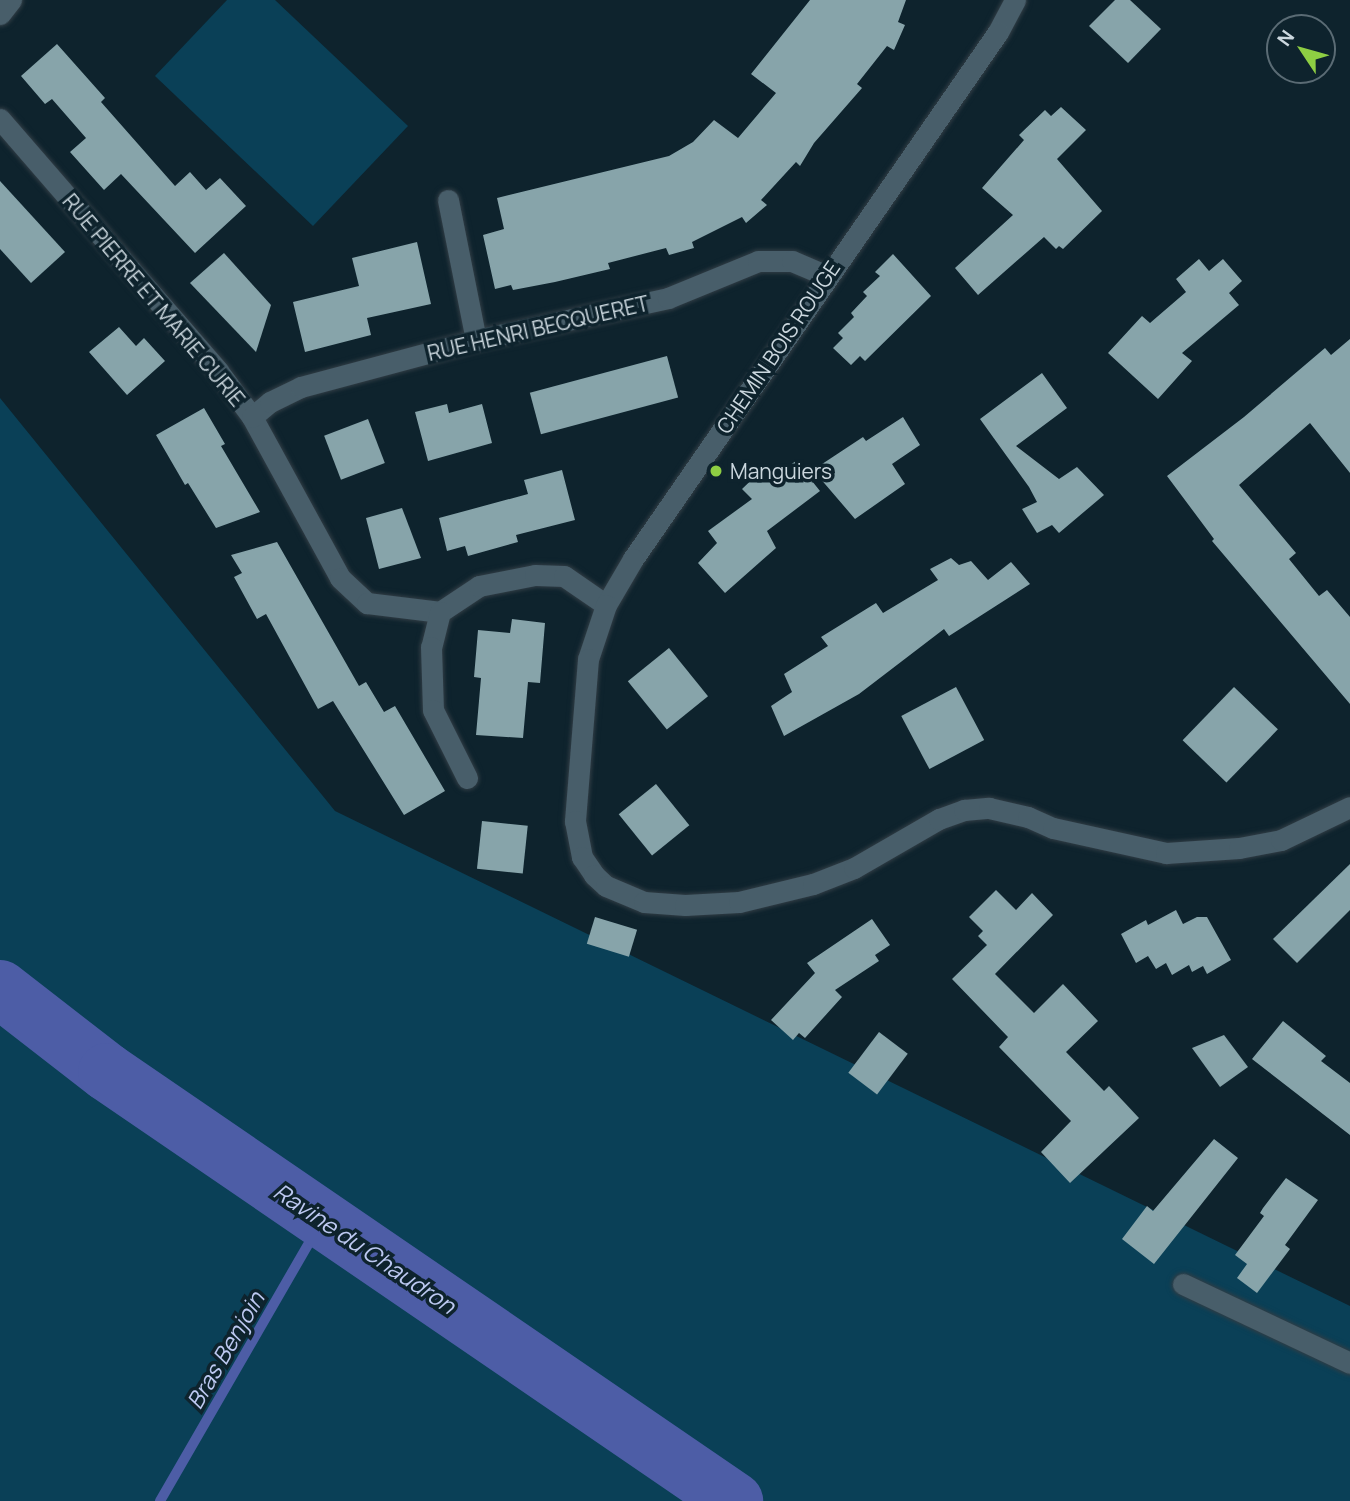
<!DOCTYPE html>
<style>
body{margin:0}
#map{position:relative;width:1350px;height:1501px;overflow:hidden;background:#0e232d;font-family:Manrope,sans-serif}
div>[style]{position:absolute}
.green>*{inset:0;background:#0a4057}
.stream>*{height:10px;margin:-5px;padding:0 5px;transform-origin:5px;border-radius:5px;background:#4d5da6}
.river>*{height:58px;margin:-29px;padding:0 29px;transform-origin:29px;border-radius:29px;background:#4d5da6}
.building>*{inset:0;background:#87a4aa;transform-origin:0 0}
.roads{filter:drop-shadow(0 0 2px #313d45) drop-shadow(0 0 2px #313d45)}
.minor>*{height:21px;margin:-10.5px;padding:0 10.5px;transform-origin:10.5px;border-radius:10.5px;background:#485e6a}
.tertiary>*{height:21px;margin:-10.5px;padding:0 10.5px;transform-origin:10.5px;border-radius:10.5px;background:#485e6a}
.dots>*{width:19px;height:19px;translate:-50% -50%;box-sizing:border-box;border:4px solid #0e232d;border-radius:50%}
span{translate:-50% -50%;white-space:nowrap;text-align:center;line-height:1.15;-webkit-text-stroke:7px #0e232d;paint-order:stroke}
.street-label{font-size:21px;color:#cbd7de}
.poi-label{font-size:21px;color:#cbd7de}
.left{translate:0 -50%;text-align:left}
.water-label{font-size:23px;color:#bdc9f1;font-style:italic}
.north{position:absolute;left:1266px;top:14px;width:70px;height:70px;box-sizing:border-box;background:#0e232d;border:2px solid #5a6b74;border-radius:50%;rotate:306deg;font-size:19px;font-weight:700;line-height:28px;text-align:center;color:#cbd7de}
.north::after{content:'';display:block;margin:auto;width:24px;height:32px;background:#8ece43;clip-path:polygon(50% 0,100% 100%,50% 72%,0 100%)}
</style>
<div id="map">
<div class="green">
<i style="clip-path:polygon(227px 0,275px 0,408px 126px,313px 226px,155px 76px)"></i>
<i style="clip-path:polygon(0 398px,335px 811px,1350px 1306px,1350px 1501px,0 1501px)"></i>
</div>
<div class="stream">
<i style="left:160px;top:1501px;width:326px;rotate:-60deg"></i>
</div>
<div class="river">
<i style="left:0;top:989px;width:135px;rotate:37.8deg"></i>
<i style="left:107px;top:1072px;width:760px;rotate:34.38deg"></i>
</div>
<div class="building">
<i style="clip-path:polygon(810px 0,906px 0,898px 22px,905px 25px,894px 50px,887px 46px,857px 84px,862px 88px,814px 143px,800px 166px,796px 162px,761px 200px,767px 205px,746px 223px,742px 217px,692px 242px,694px 248px,669px 255px,666px 248px,608px 263px,610px 269px,555px 282px,513px 290px,511px 285px,495px 289px,483px 235px,504px 229px,497px 198px,669px 156px,693px 142px,714px 120px,738px 138px,776px 93px,751px 74px)"></i>
<i style="clip-path:polygon(1115px 0,1130px 0,1161px 29px,1128px 63px,1089px 26px)"></i>
<i style="clip-path:polygon(57px 44px,105px 98px,101px 102px,175px 186px,190px 172px,206px 190px,220px 178px,246px 206px,195px 253px,121px 174px,104px 190px,70px 152px,86px 138px,52px 99px,45px 104px,21px 76px)"></i>
<i style="clip-path:polygon(1061px 107px,1086px 130px,1057px 159px,1102px 211px,1063px 249px,1059px 246px,1056px 249px,1044px 237px,978px 295px,955px 268px,1013px 215px,982px 188px,1024px 140px,1019px 135px,1045px 110px,1051px 116px)"></i>
<i style="clip-path:polygon(0 181px,65px 252px,31px 283px,0 249px)"></i>
<i style="clip-path:polygon(417px 242px,431px 304px,367px 318px,371px 335px,305px 352px,293px 302px,359px 286px,352px 258px)"></i>
<i style="clip-path:polygon(224px 253px,271px 305px,256px 352px,190px 283px)"></i>
<i style="clip-path:polygon(893px 254px,931px 296px,865px 361px,860px 356px,851px 365px,833px 348px,843px 338px,838px 333px,854px 317px,851px 313px,867px 296px,863px 292px,880px 276px,875px 272px)"></i>
<i style="clip-path:polygon(1199px 259px,1209px 271px,1223px 259px,1242px 281px,1229px 293px,1239px 305px,1182px 353px,1192px 361px,1158px 399px,1108px 353px,1142px 316px,1150px 323px,1186px 292px,1176px 279px)"></i>
<i style="clip-path:polygon(119px 327px,136px 346px,144px 338px,165px 361px,127px 395px,89px 352px)"></i>
<i style="clip-path:polygon(1350px 339px,1350px 473px,1310px 423px,1239px 485px,1296px 553px,1289px 559px,1319px 596px,1327px 590px,1350px 617px,1350px 704px,1212px 541px,1214px 539px,1167px 476px,1244px 417px,1325px 348px,1331px 355px)"></i>
<i style="left:667px;top:356px;width:43px;height:142px;rotate:75deg"></i>
<i style="clip-path:polygon(1042px 373px,1067px 408px,1016px 446px,1059px 479px,1077px 467px,1104px 495px,1059px 533px,1052px 525px,1037px 533px,1022px 509px,1037px 502px,1029px 487px,980px 419px)"></i>
<i style="clip-path:polygon(447px 404px,449px 413px,482px 404px,492px 443px,428px 461px,415px 412px)"></i>
<i style="clip-path:polygon(204px 408px,225px 444px,221px 446px,260px 512px,216px 528px,188px 483px,185px 485px,156px 435px)"></i>
<i style="clip-path:polygon(903px 417px,920px 445px,892px 464px,905px 484px,855px 519px,813px 470px,863px 437px,866px 441px)"></i>
<i style="left:368px;top:419px;width:47px;height:47px;rotate:69deg"></i>
<i style="clip-path:polygon(796px 461px,820px 491px,767px 531px,776px 548px,725px 593px,698px 563px,717px 543px,708px 531px,752px 499px,742px 489px,764px 468px,775px 475px)"></i>
<i style="clip-path:polygon(562px 470px,575px 520px,516px 535px,518px 542px,468px 556px,465px 546px,447px 551px,439px 518px,528px 494px,524px 480px)"></i>
<i style="clip-path:polygon(402px 508px,421px 558px,379px 569px,366px 518px)"></i>
<i style="clip-path:polygon(277px 542px,359px 686px,366px 682px,384px 712px,395px 706px,445px 791px,404px 815px,333px 701px,318px 709px,266px 614px,257px 619px,234px 577px,242px 573px,231px 555px)"></i>
<i style="clip-path:polygon(951px 558px,959px 565px,971px 561px,988px 580px,1011px 562px,1030px 584px,949px 636px,944px 629px,859px 694px,784px 736px,771px 706px,792px 692px,784px 674px,828px 646px,821px 637px,876px 603px,883px 613px,938px 580px,930px 569px)"></i>
<i style="clip-path:polygon(512px 619px,545px 623px,540px 683px,528px 682px,523px 738px,476px 735px,481px 678px,474px 677px,478px 630px,510px 633px)"></i>
<i style="left:669px;top:648px;width:62px;height:53px;rotate:51deg"></i>
<i style="left:956px;top:687px;width:60px;height:62px;rotate:62deg"></i>
<i style="left:1234px;top:687px;width:61px;height:74px;rotate:44deg"></i>
<i style="left:656px;top:784px;width:53px;height:48px;rotate:51deg"></i>
<i style="left:482px;top:821px;width:46px;height:48px;rotate:6deg"></i>
<i style="clip-path:polygon(1350px 864px,1350px 910px,1297px 963px,1273px 939px)"></i>
<i style="clip-path:polygon(996px 890px,1016px 910px,1032px 893px,1053px 915px,995px 974px,1034px 1013px,1063px 984px,1098px 1021px,1066px 1052px,1104px 1091px,1109px 1086px,1139px 1118px,1070px 1183px,1041px 1152px,1071px 1121px,999px 1047px,1008px 1037px,952px 979px,987px 945px,978px 936px,983px 931px,969px 917px)"></i>
<i style="clip-path:polygon(1176px 910px,1183px 924px,1197px 917px,1207px 917px,1231px 960px,1207px 974px,1203px 966px,1192px 972px,1189px 965px,1172px 975px,1166px 963px,1156px 969px,1148px 956px,1136px 963px,1121px 934px,1146px 920px,1148px 925px)"></i>
<i style="left:595px;top:917px;width:44px;height:28px;rotate:17deg"></i>
<i style="clip-path:polygon(872px 919px,890px 945px,875px 955px,879px 961px,835px 990px,842px 997px,805px 1038px,799px 1033px,793px 1040px,771px 1020px,815px 973px,807px 963px)"></i>
<i style="clip-path:polygon(1283px 1021px,1326px 1056px,1321px 1061px,1350px 1083px,1350px 1135px,1252px 1059px)"></i>
<i style="left:879px;top:1032px;width:36px;height:51px;rotate:37deg"></i>
<i style="clip-path:polygon(1224px 1035px,1248px 1067px,1220px 1087px,1192px 1048px)"></i>
<i style="clip-path:polygon(1214px 1139px,1238px 1158px,1154px 1264px,1122px 1239px,1147px 1206px,1153px 1211px)"></i>
<i style="clip-path:polygon(1286px 1178px,1318px 1200px,1285px 1245px,1290px 1249px,1257px 1293px,1237px 1278px,1247px 1264px,1235px 1255px,1264px 1216px,1260px 1213px,1263px 1208px)"></i>
</div>
<div class="roads">
<div class="minor">
<i style="left:0;top:14px;width:18px;rotate:-52deg"></i>
<i style="left:0;top:119px;width:333px;rotate:49.1deg"></i>
<i style="left:218px;top:371px;width:57px;rotate:53.5deg"></i>
<i style="left:252px;top:417px;width:183px;rotate:61.3deg"></i>
<i style="left:340px;top:578px;width:37px;rotate:43deg"></i>
<i style="left:367px;top:603px;width:74px;rotate:7deg"></i>
<i style="left:440px;top:612px;width:47px;rotate:-33.7deg"></i>
<i style="left:479px;top:586px;width:57px;rotate:-11.1deg"></i>
<i style="left:535px;top:575px;width:29px;rotate:2deg"></i>
<i style="left:564px;top:576px;width:51px;rotate:34.6deg"></i>
<i style="left:448px;top:200px;width:143px;rotate:78.7deg"></i>
<i style="left:252px;top:417px;width:23px;rotate:-40deg"></i>
<i style="left:270px;top:402px;width:34px;rotate:-26deg"></i>
<i style="left:301px;top:387px;width:181px;rotate:-15deg"></i>
<i style="left:476px;top:340px;width:197px;rotate:-12.3deg"></i>
<i style="left:668px;top:298px;width:97px;rotate:-22.3deg"></i>
<i style="left:758px;top:261px;width:34px"></i>
<i style="left:792px;top:261px;width:38px;rotate:23deg"></i>
<i style="left:440px;top:612px;width:36px;rotate:104deg"></i>
<i style="left:431px;top:647px;width:63px;rotate:88.2deg"></i>
<i style="left:433px;top:710px;width:76px;rotate:63.4deg"></i>
<i style="left:1183px;top:1284px;width:185px;rotate:25.3deg"></i>
</div>
<div class="tertiary">
<i style="left:1015px;top:0;width:36px;rotate:118deg"></i>
<i style="left:998px;top:32px;width:641px;rotate:124.71deg"></i>
<i style="left:633px;top:559px;width:53px;rotate:120.4deg"></i>
<i style="left:606px;top:605px;width:57px;rotate:108.4deg"></i>
<i style="left:588px;top:659px;width:163px;rotate:94.6deg"></i>
<i style="left:575px;top:821px;width:37px;rotate:79deg"></i>
<i style="left:582px;top:857px;width:22px;rotate:56deg"></i>
<i style="left:594px;top:875px;width:16px;rotate:43deg"></i>
<i style="left:606px;top:886px;width:41px;rotate:22.8deg"></i>
<i style="left:644px;top:902px;width:41px;rotate:4.2deg"></i>
<i style="left:685px;top:905px;width:54px;rotate:-3.2deg"></i>
<i style="left:739px;top:902px;width:76px;rotate:-13.7deg"></i>
<i style="left:813px;top:884px;width:44px;rotate:-21.3deg"></i>
<i style="left:854px;top:868px;width:98px;rotate:-30deg"></i>
<i style="left:939px;top:819px;width:27px;rotate:-20deg"></i>
<i style="left:964px;top:810px;width:25px;rotate:-5deg"></i>
<i style="left:989px;top:808px;width:40px;rotate:13deg"></i>
<i style="left:1028px;top:817px;width:27px;rotate:24deg"></i>
<i style="left:1053px;top:828px;width:116px;rotate:12.5deg"></i>
<i style="left:1166px;top:853px;width:73px;rotate:-3.9deg"></i>
<i style="left:1239px;top:848px;width:43px;rotate:-10.8deg"></i>
<i style="left:1281px;top:840px;width:76px;rotate:-25.6deg"></i>
</div>
</div>
<div class="dots">
<i style="left:716px;top:471px;background:#8ece43"></i>
</div>
<div class="street-label">
<span style="left:154px;top:300px;rotate:50deg">RUE PIERRE ET MARIE CURIE</span>
<span style="left:538px;top:328px;rotate:-13deg">RUE HENRI BECQUERET</span>
<span style="left:778px;top:347px;rotate:-56deg">CHEMIN BOIS ROUGE</span>
</div>
<div class="poi-label">
<span class="left" style="left:730px;top:471px">Manguiers</span>
</div>
<div class="water-label">
<span style="left:365px;top:1248px;rotate:34deg">Ravine du Chaudron</span>
<span style="left:225px;top:1350px;rotate:-60deg">Bras Benjoin</span>
</div>
<div class="north">N</div>
</div>
